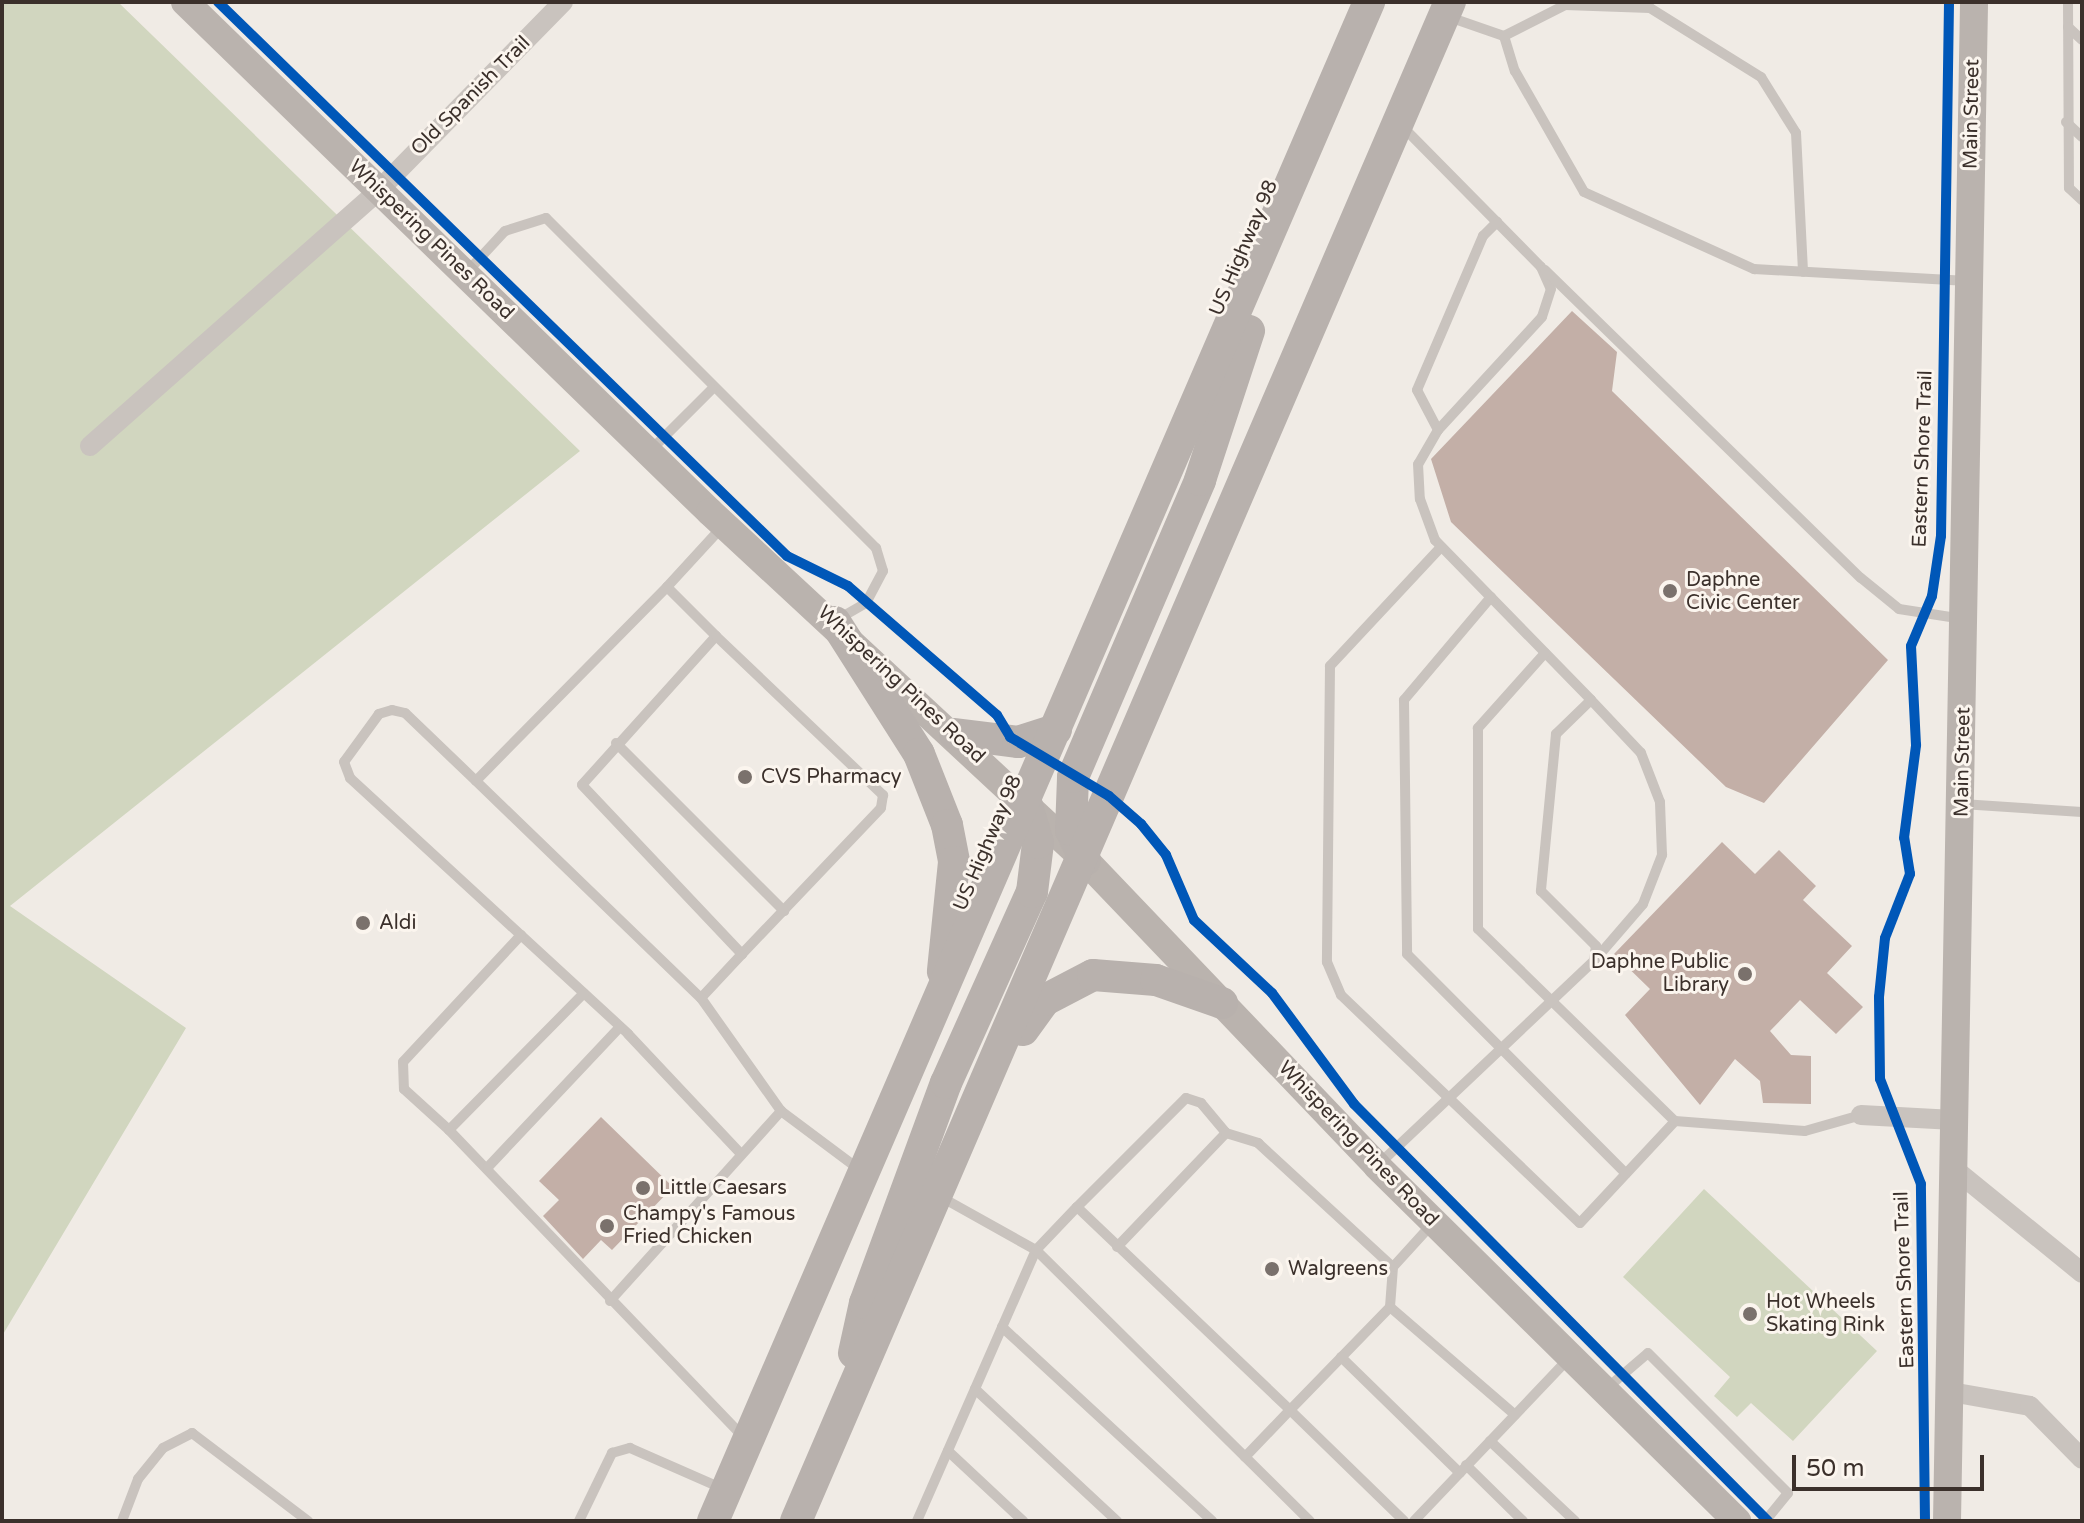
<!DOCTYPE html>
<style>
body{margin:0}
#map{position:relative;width:2084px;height:1523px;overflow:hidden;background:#f0ebe5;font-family:"Varela Round",sans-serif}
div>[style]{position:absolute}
.green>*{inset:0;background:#d1d6bf}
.building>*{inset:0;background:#c3afa7}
.lane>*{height:10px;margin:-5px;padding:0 5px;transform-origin:5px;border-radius:5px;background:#c9c3be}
.street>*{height:20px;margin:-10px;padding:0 10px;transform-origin:10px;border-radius:10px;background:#c9c3be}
.secondary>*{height:28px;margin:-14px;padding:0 14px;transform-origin:14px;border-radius:14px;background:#bab3ae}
.primary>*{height:32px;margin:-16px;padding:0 16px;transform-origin:16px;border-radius:16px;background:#b8b1ad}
.cycleway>*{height:10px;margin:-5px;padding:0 5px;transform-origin:5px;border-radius:5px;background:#0057b8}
.dots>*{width:22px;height:22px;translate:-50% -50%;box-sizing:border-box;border:4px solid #fbf5ee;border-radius:50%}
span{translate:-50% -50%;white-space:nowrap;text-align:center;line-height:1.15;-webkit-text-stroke:6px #fbf5ee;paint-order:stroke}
.street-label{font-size:20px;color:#3b302b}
.poi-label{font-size:20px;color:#3b302b}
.left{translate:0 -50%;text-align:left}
.right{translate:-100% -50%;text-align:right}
.frame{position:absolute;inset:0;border:4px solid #3b302b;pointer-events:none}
.scale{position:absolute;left:1792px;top:1455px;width:192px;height:36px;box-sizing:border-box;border:4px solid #3b302b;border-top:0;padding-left:10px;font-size:24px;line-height:28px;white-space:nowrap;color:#3b302b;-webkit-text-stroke:6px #fbf5ee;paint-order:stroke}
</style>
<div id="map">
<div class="green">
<i style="clip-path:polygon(2px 2px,118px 2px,580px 451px,10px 906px,186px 1028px,2px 1336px)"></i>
<i style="clip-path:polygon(1704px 1189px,1877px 1351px,1793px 1441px,1751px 1403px,1737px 1417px,1714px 1396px,1730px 1377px,1623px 1277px)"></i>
</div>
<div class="building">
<i style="clip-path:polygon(1572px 311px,1617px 352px,1612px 391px,1888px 660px,1764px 803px,1726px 787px,1451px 522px,1431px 459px)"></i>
<i style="clip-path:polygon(1722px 842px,1755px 874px,1779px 850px,1816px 886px,1803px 900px,1852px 946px,1827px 973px,1863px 1007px,1836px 1034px,1800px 1000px,1770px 1031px,1791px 1055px,1811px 1056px,1811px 1104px,1763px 1103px,1760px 1081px,1735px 1059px,1700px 1105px,1625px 1015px,1650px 989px,1614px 954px)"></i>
<i style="clip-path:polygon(601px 1117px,673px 1187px,612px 1250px,601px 1240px,583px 1259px,543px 1216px,559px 1200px,539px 1181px)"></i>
</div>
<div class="lane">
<i style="left:2068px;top:2px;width:186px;rotate:89.7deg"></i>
<i style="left:2069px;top:188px;width:18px;rotate:43deg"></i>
<i style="left:1449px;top:17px;width:58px;rotate:19.1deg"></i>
<i style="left:1504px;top:36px;width:37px;rotate:73deg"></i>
<i style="left:1515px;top:71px;width:139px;rotate:60.3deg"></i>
<i style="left:1584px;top:192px;width:187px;rotate:24.4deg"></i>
<i style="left:1754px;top:269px;width:214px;rotate:3.2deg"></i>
<i style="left:2068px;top:27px;width:19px;rotate:43deg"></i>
<i style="left:1504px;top:36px;width:68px;rotate:-26.9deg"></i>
<i style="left:1565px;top:5px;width:85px;rotate:2deg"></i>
<i style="left:1650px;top:8px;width:131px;rotate:31.9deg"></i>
<i style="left:1761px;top:77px;width:66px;rotate:58deg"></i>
<i style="left:1796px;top:133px;width:139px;rotate:87.1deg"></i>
<i style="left:2066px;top:122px;width:22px;rotate:43deg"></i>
<i style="left:1402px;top:126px;width:198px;rotate:45.4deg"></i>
<i style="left:1541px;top:267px;width:24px;rotate:66deg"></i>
<i style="left:1551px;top:289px;width:29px;rotate:108deg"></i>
<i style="left:1542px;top:317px;width:154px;rotate:132.6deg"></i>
<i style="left:1438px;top:430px;width:39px;rotate:120deg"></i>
<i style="left:1418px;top:464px;width:35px;rotate:87deg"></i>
<i style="left:1420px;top:499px;width:44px;rotate:69.9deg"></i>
<i style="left:1435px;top:540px;width:223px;rotate:45.7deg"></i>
<i style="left:1591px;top:700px;width:49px;rotate:135.8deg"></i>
<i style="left:1556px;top:734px;width:158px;rotate:95.5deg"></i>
<i style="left:1541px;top:891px;width:78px;rotate:45deg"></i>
<i style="left:1596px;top:946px;width:15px;rotate:98deg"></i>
<i style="left:1545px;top:270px;width:441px;rotate:44.3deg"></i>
<i style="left:1861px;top:578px;width:49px;rotate:39.2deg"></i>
<i style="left:1899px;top:609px;width:65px;rotate:8.9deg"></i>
<i style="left:467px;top:272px;width:56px;rotate:-47.2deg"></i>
<i style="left:505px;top:231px;width:43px;rotate:-17.6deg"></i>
<i style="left:546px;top:218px;width:467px;rotate:45deg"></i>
<i style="left:876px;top:548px;width:24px;rotate:73deg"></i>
<i style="left:883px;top:571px;width:36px;rotate:118deg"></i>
<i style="left:866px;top:603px;width:34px;rotate:150deg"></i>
<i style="left:1438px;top:430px;width:45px;rotate:-117.7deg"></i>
<i style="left:1417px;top:390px;width:168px;rotate:-66.8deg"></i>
<i style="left:1483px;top:236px;width:20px;rotate:-45deg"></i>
<i style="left:651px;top:450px;width:86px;rotate:-45deg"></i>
<i style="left:722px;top:527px;width:81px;rotate:132.5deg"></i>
<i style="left:667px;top:587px;width:69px;rotate:45deg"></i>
<i style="left:716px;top:636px;width:200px;rotate:132deg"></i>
<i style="left:582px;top:785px;width:233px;rotate:46.6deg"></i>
<i style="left:742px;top:954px;width:60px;rotate:133deg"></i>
<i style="left:701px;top:998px;width:138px;rotate:54.7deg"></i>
<i style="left:781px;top:1111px;width:99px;rotate:36.8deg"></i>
<i style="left:1441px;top:547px;width:163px;rotate:133deg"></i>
<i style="left:1330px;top:666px;width:296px;rotate:90.6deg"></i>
<i style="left:1327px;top:962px;width:36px;rotate:67deg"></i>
<i style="left:1341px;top:995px;width:330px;rotate:43.7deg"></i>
<i style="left:1580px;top:1223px;width:139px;rotate:-47deg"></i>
<i style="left:667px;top:587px;width:272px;rotate:134.6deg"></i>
<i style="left:476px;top:781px;width:98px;rotate:-136.2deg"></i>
<i style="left:405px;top:713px;width:13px;rotate:-167deg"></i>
<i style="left:392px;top:710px;width:14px;rotate:163deg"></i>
<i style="left:379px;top:714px;width:59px;rotate:126.1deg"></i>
<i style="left:344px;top:762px;width:17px;rotate:69deg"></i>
<i style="left:350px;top:778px;width:378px;rotate:42.6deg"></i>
<i style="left:628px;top:1034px;width:165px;rotate:46.7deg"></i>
<i style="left:1491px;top:597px;width:135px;rotate:130.2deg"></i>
<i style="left:1404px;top:700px;width:254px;rotate:89.3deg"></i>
<i style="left:1407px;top:954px;width:310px;rotate:45.1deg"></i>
<i style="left:716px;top:636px;width:231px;rotate:43.6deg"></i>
<i style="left:883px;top:795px;width:13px;rotate:99deg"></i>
<i style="left:881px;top:808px;width:202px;rotate:133.6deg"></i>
<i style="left:1545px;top:653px;width:101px;rotate:131.8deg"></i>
<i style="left:1478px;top:728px;width:201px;rotate:90deg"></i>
<i style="left:1478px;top:929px;width:275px;rotate:44.3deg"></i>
<i style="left:1675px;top:1121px;width:130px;rotate:4.4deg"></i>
<i style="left:1805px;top:1131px;width:58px;rotate:-15.9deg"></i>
<i style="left:616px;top:743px;width:238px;rotate:45deg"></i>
<i style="left:476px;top:781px;width:313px;rotate:44deg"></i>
<i style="left:1962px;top:804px;width:120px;rotate:3.8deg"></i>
<i style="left:521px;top:935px;width:173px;rotate:132.9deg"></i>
<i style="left:403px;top:1062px;width:27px;rotate:88deg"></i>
<i style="left:404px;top:1089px;width:61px;rotate:42.3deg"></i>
<i style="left:449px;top:1130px;width:192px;rotate:-45.4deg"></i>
<i style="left:449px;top:1130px;width:425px;rotate:46.2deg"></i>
<i style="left:1378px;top:1165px;width:297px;rotate:-43.4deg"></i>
<i style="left:1594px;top:961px;width:75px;rotate:-49.3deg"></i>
<i style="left:1643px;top:904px;width:53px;rotate:-68.8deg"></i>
<i style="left:1662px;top:855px;width:53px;rotate:-92.2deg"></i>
<i style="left:1660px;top:802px;width:53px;rotate:-111.2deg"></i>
<i style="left:1641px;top:753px;width:73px;rotate:-133.3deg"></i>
<i style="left:488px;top:1167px;width:192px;rotate:-46.7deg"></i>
<i style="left:941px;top:1197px;width:109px;rotate:29.2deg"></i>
<i style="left:1036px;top:1250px;width:59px;rotate:-46.4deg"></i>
<i style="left:1077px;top:1207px;width:294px;rotate:43.6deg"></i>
<i style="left:1290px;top:1410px;width:144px;rotate:-45.8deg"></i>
<i style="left:1390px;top:1307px;width:40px;rotate:-85.7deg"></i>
<i style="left:1393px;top:1267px;width:58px;rotate:-47.8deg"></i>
<i style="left:1077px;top:1207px;width:154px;rotate:-45deg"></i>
<i style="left:1186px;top:1098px;width:16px;rotate:18deg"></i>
<i style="left:1201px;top:1103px;width:39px;rotate:50deg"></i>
<i style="left:1117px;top:1247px;width:158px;rotate:-46.3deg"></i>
<i style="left:1226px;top:1133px;width:34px;rotate:17deg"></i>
<i style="left:1258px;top:1143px;width:183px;rotate:42.6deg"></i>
<i style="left:610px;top:1301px;width:256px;rotate:-48deg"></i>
<i style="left:1390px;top:1307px;width:165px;rotate:40.8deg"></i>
<i style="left:1002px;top:1327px;width:286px;rotate:42.7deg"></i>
<i style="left:1341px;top:1357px;width:166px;rotate:44.3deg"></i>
<i style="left:975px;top:1389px;width:194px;rotate:42.9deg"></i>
<i style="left:1606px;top:1389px;width:55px;rotate:-40.6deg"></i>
<i style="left:1648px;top:1353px;width:198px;rotate:45deg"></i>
<i style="left:1788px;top:1493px;width:36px;rotate:129deg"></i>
<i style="left:1490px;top:1441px;width:117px;rotate:43.3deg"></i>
<i style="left:948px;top:1451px;width:103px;rotate:43deg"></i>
<i style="left:1245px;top:1457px;width:65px;rotate:-46.2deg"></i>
<i style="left:1290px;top:1410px;width:159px;rotate:44.2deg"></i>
<i style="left:1466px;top:1465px;width:80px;rotate:44.5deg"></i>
<i style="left:122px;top:1521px;width:45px;rotate:-69.1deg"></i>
<i style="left:138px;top:1479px;width:40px;rotate:-51deg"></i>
<i style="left:163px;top:1448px;width:33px;rotate:-27deg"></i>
<i style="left:192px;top:1433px;width:146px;rotate:37.2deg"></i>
<i style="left:579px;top:1521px;width:76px;rotate:-64.1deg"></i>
<i style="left:612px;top:1453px;width:19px;rotate:-16deg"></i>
<i style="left:630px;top:1448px;width:99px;rotate:23.7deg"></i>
<i style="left:917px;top:1521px;width:296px;rotate:-66.3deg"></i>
<i style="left:1036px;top:1250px;width:385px;rotate:44.7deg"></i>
<i style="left:1414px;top:1521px;width:225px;rotate:-46.4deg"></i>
</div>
<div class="street">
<i style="left:90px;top:446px;width:386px;rotate:-41.5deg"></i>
<i style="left:379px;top:190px;width:263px;rotate:-45.6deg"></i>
<i style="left:1861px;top:1115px;width:93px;rotate:3.1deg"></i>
<i style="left:1953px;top:1168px;width:166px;rotate:39.1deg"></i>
<i style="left:1951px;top:1392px;width:80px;rotate:10deg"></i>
<i style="left:2030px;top:1406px;width:74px;rotate:45.5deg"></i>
</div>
<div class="secondary">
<i style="left:185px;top:2px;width:732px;rotate:44.17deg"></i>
<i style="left:710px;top:512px;width:512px;rotate:42.86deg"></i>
<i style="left:1085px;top:860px;width:423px;rotate:46.3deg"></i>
<i style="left:1377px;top:1166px;width:506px;rotate:44.6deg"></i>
<i style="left:1947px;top:1521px;width:1519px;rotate:-88.98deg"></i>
</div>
<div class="primary">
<i style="left:835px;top:622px;width:156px;rotate:57.5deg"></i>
<i style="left:919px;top:754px;width:76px;rotate:68.5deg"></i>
<i style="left:947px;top:825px;width:38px;rotate:79deg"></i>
<i style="left:954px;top:862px;width:110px;rotate:95.8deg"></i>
<i style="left:955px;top:734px;width:64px;rotate:7.2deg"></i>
<i style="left:1018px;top:742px;width:40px;rotate:-18deg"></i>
<i style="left:1085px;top:860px;width:33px;rotate:-115deg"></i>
<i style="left:1071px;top:830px;width:53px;rotate:-87.8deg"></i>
<i style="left:1073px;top:777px;width:323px;rotate:-66.8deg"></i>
<i style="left:1200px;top:480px;width:157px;rotate:-71.8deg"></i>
<i style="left:1023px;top:1030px;width:37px;rotate:-54deg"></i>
<i style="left:1045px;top:1000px;width:54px;rotate:-27.5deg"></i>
<i style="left:1093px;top:975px;width:63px;rotate:4.5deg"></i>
<i style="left:1156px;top:980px;width:70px;rotate:19.2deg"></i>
<i style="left:854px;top:1353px;width:51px;rotate:-77.6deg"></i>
<i style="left:865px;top:1303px;width:234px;rotate:-69.8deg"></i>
<i style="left:946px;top:1083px;width:209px;rotate:-65.8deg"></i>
<i style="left:1032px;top:892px;width:49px;rotate:-83deg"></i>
<i style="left:1038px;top:843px;width:43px;rotate:-106.3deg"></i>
<i style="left:713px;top:1521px;width:1655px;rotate:-66.64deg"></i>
<i style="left:796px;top:1521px;width:1654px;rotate:-66.71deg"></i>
</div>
<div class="cycleway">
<i style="left:218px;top:2px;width:794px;rotate:44.23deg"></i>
<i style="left:787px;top:556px;width:68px;rotate:26.2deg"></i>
<i style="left:848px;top:586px;width:197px;rotate:40.9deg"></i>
<i style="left:997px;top:715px;width:26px;rotate:59deg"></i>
<i style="left:1010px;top:737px;width:115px;rotate:30.8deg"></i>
<i style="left:1109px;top:796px;width:43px;rotate:41.2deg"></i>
<i style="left:1141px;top:824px;width:40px;rotate:51deg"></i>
<i style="left:1166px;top:855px;width:71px;rotate:66.7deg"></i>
<i style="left:1194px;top:920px;width:107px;rotate:43.1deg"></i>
<i style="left:1272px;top:993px;width:138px;rotate:53.5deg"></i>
<i style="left:1354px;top:1104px;width:588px;rotate:45.21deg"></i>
<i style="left:1925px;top:1521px;width:337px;rotate:-90.7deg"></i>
<i style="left:1921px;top:1184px;width:113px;rotate:-111.3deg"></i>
<i style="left:1880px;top:1079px;width:82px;rotate:-90.7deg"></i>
<i style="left:1879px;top:997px;width:59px;rotate:-84.2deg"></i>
<i style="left:1885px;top:938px;width:69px;rotate:-68.7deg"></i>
<i style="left:1910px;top:874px;width:36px;rotate:-99deg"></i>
<i style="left:1904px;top:838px;width:94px;rotate:-82.6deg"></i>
<i style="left:1916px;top:745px;width:99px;rotate:-92.9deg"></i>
<i style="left:1911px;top:646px;width:54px;rotate:-67.2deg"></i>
<i style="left:1932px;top:596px;width:61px;rotate:-81.5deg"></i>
<i style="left:1941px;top:536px;width:534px;rotate:-89.14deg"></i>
</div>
<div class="dots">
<i style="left:1670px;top:591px;background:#7a716c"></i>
<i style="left:745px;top:777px;background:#7a716c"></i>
<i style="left:363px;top:923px;background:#7a716c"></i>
<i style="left:1745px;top:974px;background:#7a716c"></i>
<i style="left:643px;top:1188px;background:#7a716c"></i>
<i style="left:607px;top:1226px;background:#7a716c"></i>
<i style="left:1272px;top:1269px;background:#7a716c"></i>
<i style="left:1750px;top:1314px;background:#7a716c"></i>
</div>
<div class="street-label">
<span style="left:471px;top:96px;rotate:-45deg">Old Spanish Trail</span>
<span style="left:1972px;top:114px;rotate:-89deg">Main Street</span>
<span style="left:431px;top:240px;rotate:44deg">Whispering Pines Road</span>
<span style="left:1244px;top:248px;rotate:-67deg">US Highway 98</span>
<span style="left:1923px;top:459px;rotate:-88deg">Eastern Shore Trail</span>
<span style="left:901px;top:685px;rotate:43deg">Whispering Pines Road</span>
<span style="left:1963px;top:762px;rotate:-89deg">Main Street</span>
<span style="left:988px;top:843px;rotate:-67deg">US Highway 98</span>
<span style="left:1358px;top:1144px;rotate:46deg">Whispering Pines Road</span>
<span style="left:1905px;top:1280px;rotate:-92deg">Eastern Shore Trail</span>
</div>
<div class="poi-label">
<span class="left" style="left:1686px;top:592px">Daphne<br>Civic Center</span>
<span class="left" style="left:761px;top:777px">CVS Pharmacy</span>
<span class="left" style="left:379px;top:923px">Aldi</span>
<span class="right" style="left:1729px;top:974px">Daphne Public<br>Library</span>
<span class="left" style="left:659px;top:1188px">Little Caesars</span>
<span class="left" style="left:623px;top:1226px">Champy's Famous<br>Fried Chicken</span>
<span class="left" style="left:1288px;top:1269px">Walgreens</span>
<span class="left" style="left:1766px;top:1314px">Hot Wheels<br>Skating Rink</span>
</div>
<div class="frame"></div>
<div class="scale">50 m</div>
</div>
